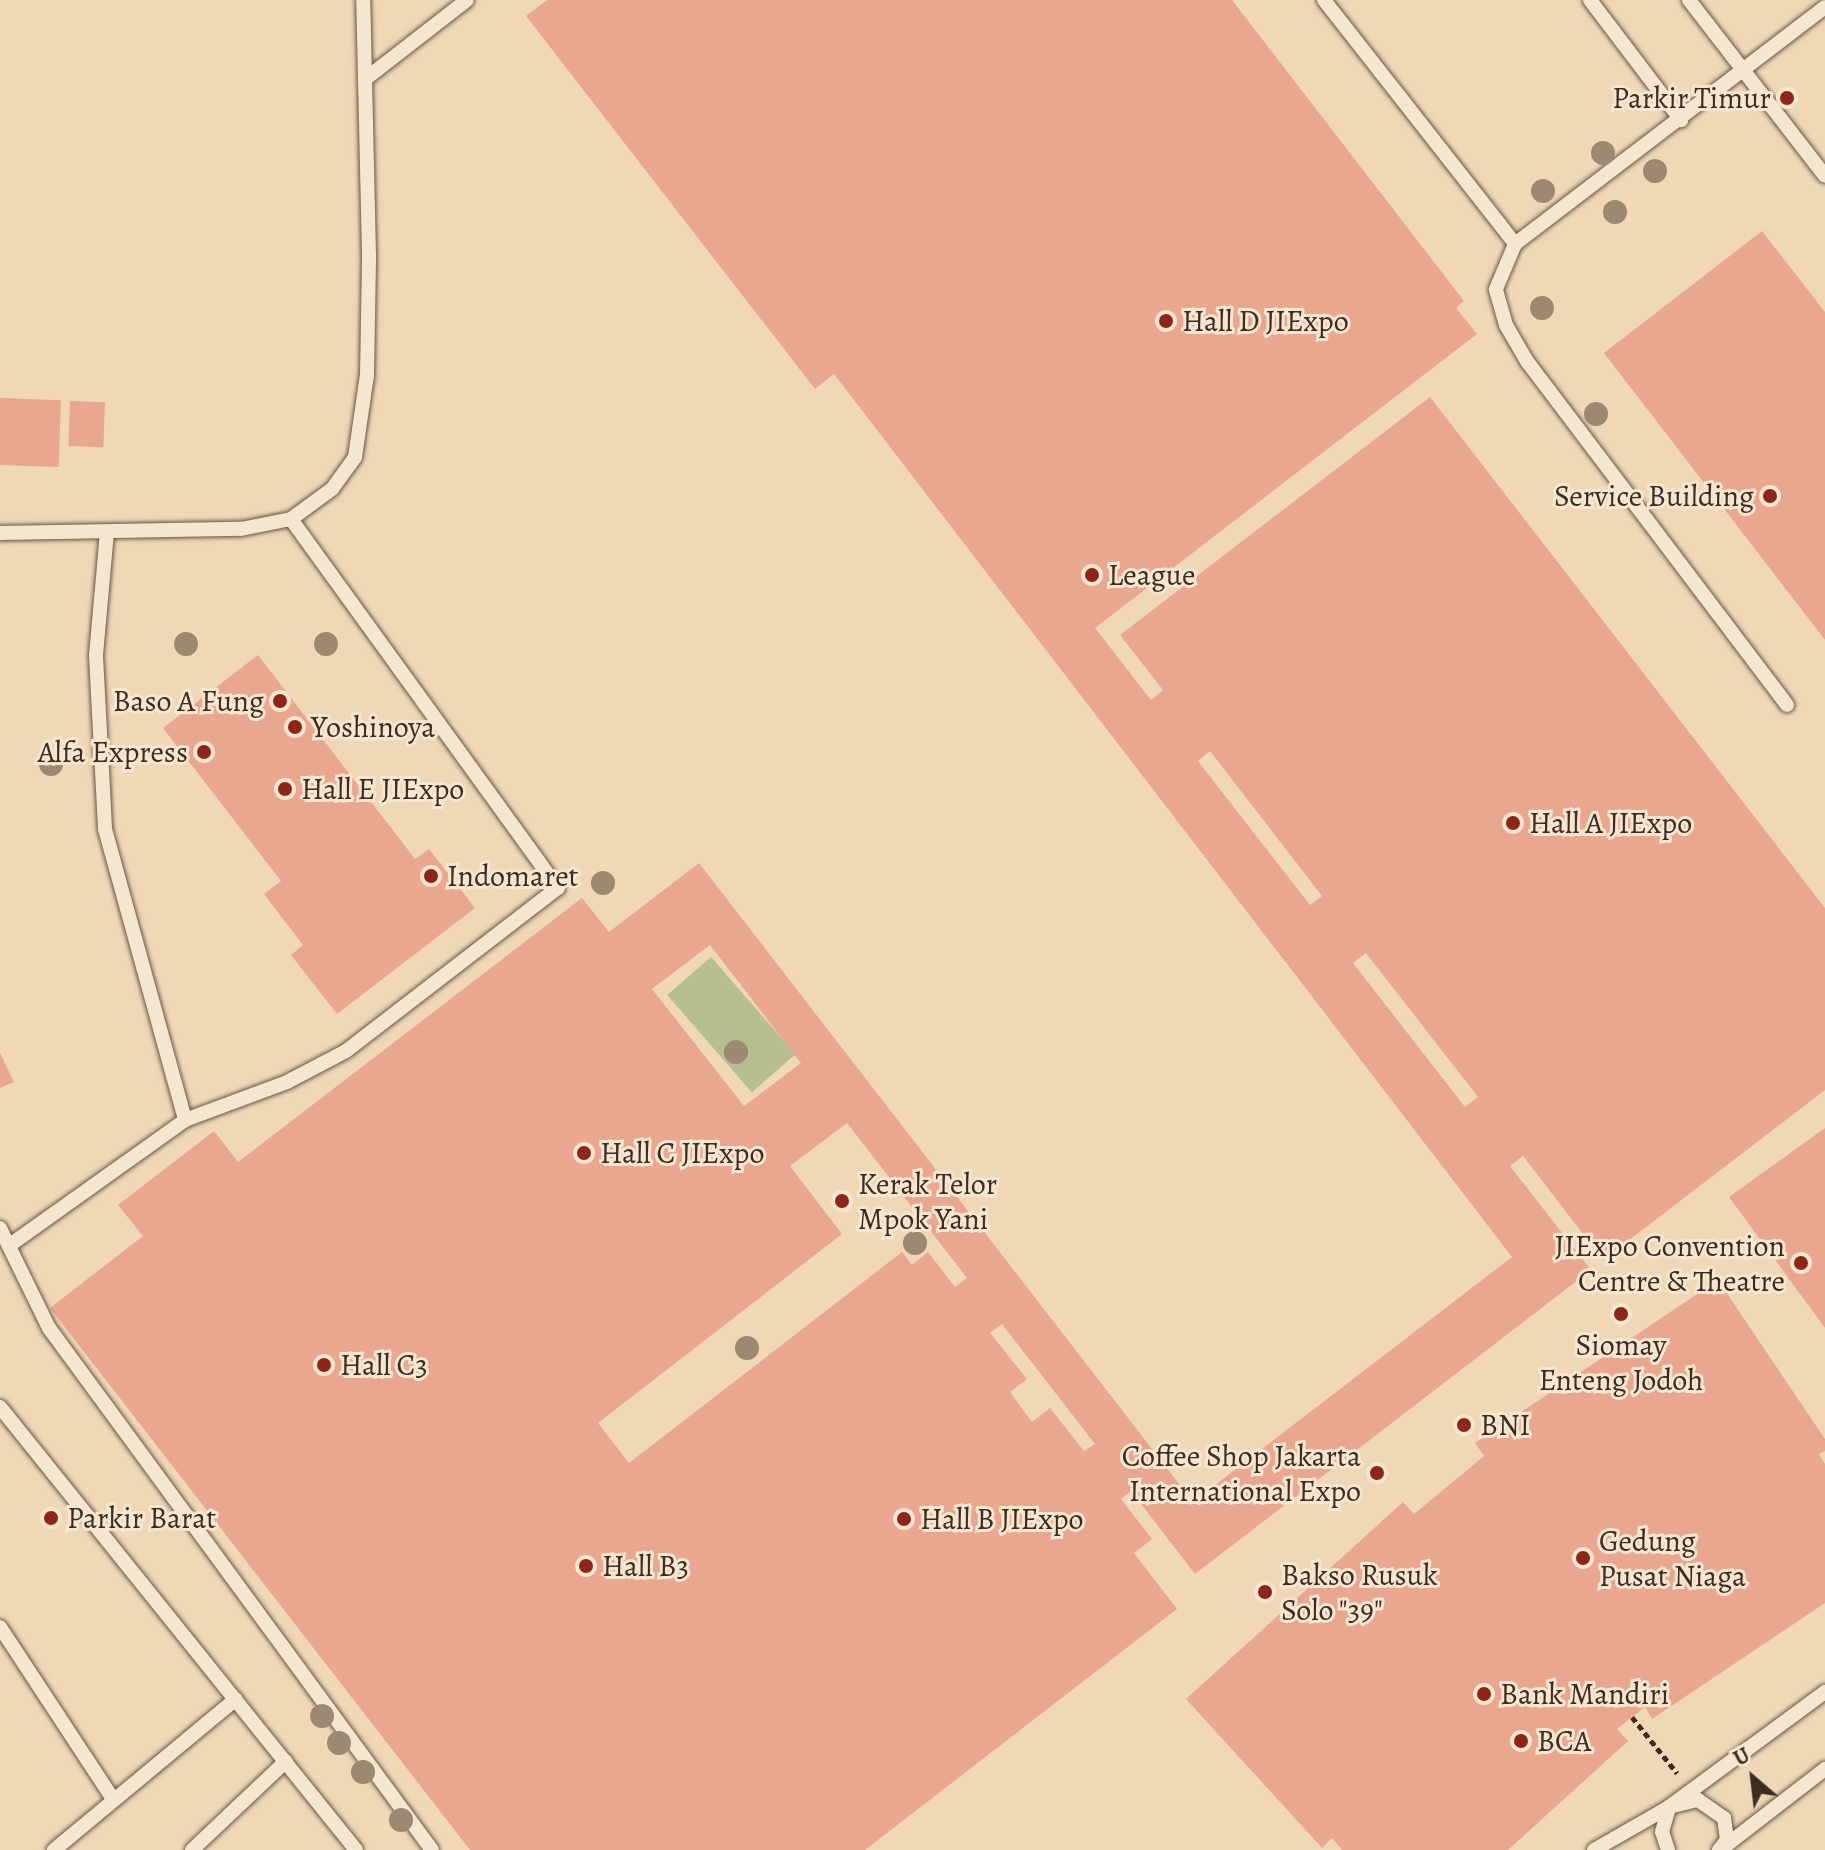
<!DOCTYPE html>
<style>
body{margin:0}
#map{position:relative;width:1825px;height:1850px;overflow:hidden;background:#f0d8b7;font-family:Alegreya,serif}
div>[style]{position:absolute}
.green>*{inset:0;background:#b6bf91;transform-origin:0 0}
.building>*{inset:0;background:#e9a78f;transform-origin:0 0}
.path>*{height:5px;margin-top:-2.5px;transform-origin:0;background:repeating-linear-gradient(90deg,#3e2b22 0 6px,transparent 0 10px)}
.roads{filter:drop-shadow(0 0 2px #6a5647) drop-shadow(0 0 2px #6a5647)}
.service>*{height:14px;margin:-7px;padding:0 7px;transform-origin:7px;border-radius:7px;background:#f5e6d0}
.trees>*{width:24px;height:24px;margin:-12px;border-radius:50%;background:#9b8971}
.dots>*{width:22px;height:22px;translate:-50% -50%;box-sizing:border-box;border:4px solid #f5e6d0;border-radius:50%}
span{translate:-50% -50%;white-space:nowrap;text-align:center;line-height:1.15;-webkit-text-stroke:6px #f5e6d0;paint-order:stroke}
.poi-label{font-size:30px;color:#3e2b22}
.right{translate:-100% -50%;text-align:right}
.left{translate:0 -50%;text-align:left}
.north{position:absolute;left:1713px;top:1738px;width:80px;height:80px;-webkit-text-stroke:6px #f5e6d0;paint-order:stroke;rotate:332deg;font-size:22px;font-weight:700;line-height:32px;text-align:center;color:#3e2b22}
.north::after{content:'';display:block;margin:auto;width:28px;height:36px;background:#3e2b22;clip-path:polygon(50% 0,100% 100%,50% 72%,0 100%)}
</style>
<div id="map">
<div class="green">
<i style="left:711px;top:957px;width:129px;height:58px;rotate:49deg"></i>
</div>
<div class="building">
<i style="clip-path:polygon(evenodd,547px 0,1232px 0,1464px 301px,1456px 308px,1477px 334px,1095px 628px,1151px 700px,1163px 690px,1120px 635px,1430px 397px,1825px 908px,1825px 1090px,1603px 1260px,1523px 1156px,1510px 1166px,1591px 1270px,1195px 1574px,1131px 1491px,1121px 1499px,1152px 1539px,1134px 1553px,1177px 1609px,865px 1850px,470px 1850px,50px 1308px,143px 1236px,118px 1205px,214px 1131px,238px 1162px,582px 898px,609px 932px,699px 863px,1193px 1502px,1512px 1257px,834px 374px,815px 389px,526px 16px,547px 0,1210px 751px,1322px 896px,1310px 905px,1198px 761px,1210px 751px,547px 0,710px 945px,801px 1063px,744px 1106px,652px 989px,710px 945px,547px 0,1366px 953px,1478px 1097px,1465px 1107px,1353px 963px,1366px 953px,547px 0,847px 1123px,967px 1278px,955px 1287px,928px 1252px,912px 1265px,902px 1252px,629px 1463px,598px 1423px,842px 1234px,790px 1166px,847px 1123px,547px 0,1002px 1324px,1095px 1444px,1084px 1451px,1050px 1408px,1032px 1422px,1010px 1392px,1027px 1379px,990px 1333px,1002px 1324px)"></i>
<i style="clip-path:polygon(1762px 231px,1825px 312px,1825px 640px,1604px 353px)"></i>
<i style="left:0;top:398px;width:61px;height:67px;rotate:2deg"></i>
<i style="left:70px;top:401px;width:35px;height:45px;rotate:2deg"></i>
<i style="clip-path:polygon(258px 655px,415px 859px,429px 849px,475px 908px,337px 1014px,291px 955px,303px 945px,264px 894px,281px 881px,163px 728px)"></i>
<i style="clip-path:polygon(0 1053px,14px 1082px,0 1088px)"></i>
<i style="clip-path:polygon(1825px 1128px,1825px 1328px,1729px 1197px)"></i>
<i style="clip-path:polygon(1718px 1280px,1825px 1439px,1825px 1451px,1819px 1454px,1825px 1464px,1825px 1603px,1652px 1719px,1645px 1707px,1617px 1729px,1628px 1741px,1508px 1850px,1342px 1850px,1332px 1838px,1322px 1848px,1186px 1699px,1403px 1502px,1414px 1514px,1484px 1456px,1475px 1443px)"></i>
</div>
<div class="path">
<i style="left:1632px;top:1717px;width:72px;rotate:51.2deg"></i>
</div>
<div class="roads">
<div class="service">
<i style="left:1324px;top:0;width:310px;rotate:51.9deg"></i>
<i style="left:1590px;top:0;width:151px;rotate:52.8deg"></i>
<i style="left:1689px;top:0;width:222px;rotate:52.3deg"></i>
<i style="left:368px;top:77px;width:125px;rotate:-37.9deg"></i>
<i style="left:107px;top:532px;width:124px;rotate:95.1deg"></i>
<i style="left:96px;top:656px;width:173px;rotate:87deg"></i>
<i style="left:105px;top:829px;width:302px;rotate:74.6deg"></i>
<i style="left:0;top:533px;width:241px;rotate:-1deg"></i>
<i style="left:241px;top:529px;width:51px;rotate:-11.3deg"></i>
<i style="left:291px;top:519px;width:51px;rotate:-36.2deg"></i>
<i style="left:332px;top:489px;width:39px;rotate:-54deg"></i>
<i style="left:355px;top:457px;width:83px;rotate:-81.7deg"></i>
<i style="left:367px;top:375px;width:120px;rotate:-89deg"></i>
<i style="left:369px;top:255px;width:255px;rotate:-91.3deg"></i>
<i style="left:1787px;top:705px;width:429px;rotate:-127.1deg"></i>
<i style="left:1528px;top:363px;width:44px;rotate:-120.1deg"></i>
<i style="left:1506px;top:325px;width:37px;rotate:-106deg"></i>
<i style="left:1496px;top:289px;width:49px;rotate:-67.1deg"></i>
<i style="left:1515px;top:244px;width:390px;rotate:-37.4deg"></i>
<i style="left:0;top:1228px;width:111px;rotate:63.9deg"></i>
<i style="left:49px;top:1328px;width:647px;rotate:53.73deg"></i>
<i style="left:10px;top:1245px;width:215px;rotate:-35.5deg"></i>
<i style="left:185px;top:1120px;width:109px;rotate:-20.4deg"></i>
<i style="left:287px;top:1082px;width:67px;rotate:-27.7deg"></i>
<i style="left:346px;top:1051px;width:267px;rotate:-37.6deg"></i>
<i style="left:558px;top:888px;width:455px;rotate:-125.9deg"></i>
<i style="left:0;top:1407px;width:568px;rotate:51.21deg"></i>
<i style="left:0;top:1627px;width:206px;rotate:56.7deg"></i>
<i style="left:1724px;top:1847px;width:128px;rotate:-37.7deg"></i>
<i style="left:54px;top:1850px;width:236px;rotate:-39.7deg"></i>
<i style="left:192px;top:1850px;width:129px;rotate:-43.4deg"></i>
<i style="left:1594px;top:1850px;width:86px;rotate:-29.8deg"></i>
<i style="left:1669px;top:1807px;width:30px;rotate:-14deg"></i>
<i style="left:1698px;top:1800px;width:32px;rotate:35deg"></i>
<i style="left:1724px;top:1818px;width:22px;rotate:82deg"></i>
<i style="left:1727px;top:1840px;width:13px;rotate:129deg"></i>
<i style="left:1668px;top:1850px;width:19px;rotate:-108deg"></i>
<i style="left:1662px;top:1832px;width:26px;rotate:-74deg"></i>
<i style="left:1669px;top:1807px;width:194px;rotate:-36.4deg"></i>
</div>
</div>
<div class="trees">
<i style="left:1603px;top:153px"></i>
<i style="left:1655px;top:171px"></i>
<i style="left:1543px;top:191px"></i>
<i style="left:1615px;top:212px"></i>
<i style="left:1542px;top:308px"></i>
<i style="left:1596px;top:414px"></i>
<i style="left:186px;top:644px"></i>
<i style="left:326px;top:644px"></i>
<i style="left:51px;top:764px"></i>
<i style="left:603px;top:883px"></i>
<i style="left:736px;top:1052px"></i>
<i style="left:915px;top:1243px"></i>
<i style="left:747px;top:1348px"></i>
<i style="left:322px;top:1716px"></i>
<i style="left:339px;top:1743px"></i>
<i style="left:363px;top:1772px"></i>
<i style="left:401px;top:1820px"></i>
</div>
<div class="dots">
<i style="left:1787px;top:98px;background:#8f2418"></i>
<i style="left:1166px;top:321px;background:#8f2418"></i>
<i style="left:1770px;top:496px;background:#8f2418"></i>
<i style="left:1092px;top:575px;background:#8f2418"></i>
<i style="left:280px;top:701px;background:#8f2418"></i>
<i style="left:295px;top:727px;background:#8f2418"></i>
<i style="left:204px;top:752px;background:#8f2418"></i>
<i style="left:285px;top:789px;background:#8f2418"></i>
<i style="left:1513px;top:823px;background:#8f2418"></i>
<i style="left:431px;top:876px;background:#8f2418"></i>
<i style="left:584px;top:1153px;background:#8f2418"></i>
<i style="left:842px;top:1201px;background:#8f2418"></i>
<i style="left:1801px;top:1263px;background:#8f2418"></i>
<i style="left:1621px;top:1314px;background:#8f2418"></i>
<i style="left:324px;top:1365px;background:#8f2418"></i>
<i style="left:1464px;top:1425px;background:#8f2418"></i>
<i style="left:1377px;top:1473px;background:#8f2418"></i>
<i style="left:51px;top:1518px;background:#8f2418"></i>
<i style="left:904px;top:1519px;background:#8f2418"></i>
<i style="left:1583px;top:1558px;background:#8f2418"></i>
<i style="left:586px;top:1566px;background:#8f2418"></i>
<i style="left:1265px;top:1592px;background:#8f2418"></i>
<i style="left:1484px;top:1694px;background:#8f2418"></i>
<i style="left:1521px;top:1741px;background:#8f2418"></i>
</div>
<div class="poi-label">
<span class="right" style="left:1771px;top:98px">Parkir Timur</span>
<span class="left" style="left:1182px;top:321px">Hall D JIExpo</span>
<span class="right" style="left:1754px;top:496px">Service Building</span>
<span class="left" style="left:1108px;top:575px">League</span>
<span class="right" style="left:264px;top:701px">Baso A Fung</span>
<span class="left" style="left:311px;top:727px">Yoshinoya</span>
<span class="right" style="left:188px;top:752px">Alfa Express</span>
<span class="left" style="left:301px;top:789px">Hall E JIExpo</span>
<span class="left" style="left:1529px;top:823px">Hall A JIExpo</span>
<span class="left" style="left:447px;top:876px">Indomaret</span>
<span class="left" style="left:600px;top:1153px">Hall C JIExpo</span>
<span class="left" style="left:858px;top:1201px">Kerak Telor<br>Mpok Yani</span>
<span class="right" style="left:1785px;top:1263px">JIExpo Convention<br>Centre &amp; Theatre</span>
<span style="left:1621px;top:1362px">Siomay<br>Enteng Jodoh</span>
<span class="left" style="left:340px;top:1365px">Hall C3</span>
<span class="left" style="left:1480px;top:1425px">BNI</span>
<span class="right" style="left:1361px;top:1473px">Coffee Shop Jakarta<br>International Expo</span>
<span class="left" style="left:67px;top:1518px">Parkir Barat</span>
<span class="left" style="left:920px;top:1519px">Hall B JIExpo</span>
<span class="left" style="left:1599px;top:1558px">Gedung<br>Pusat Niaga</span>
<span class="left" style="left:602px;top:1566px">Hall B3</span>
<span class="left" style="left:1281px;top:1592px">Bakso Rusuk<br>Solo "39"</span>
<span class="left" style="left:1500px;top:1694px">Bank Mandiri</span>
<span class="left" style="left:1537px;top:1741px">BCA</span>
</div>
<div class="north">U</div>
</div>
